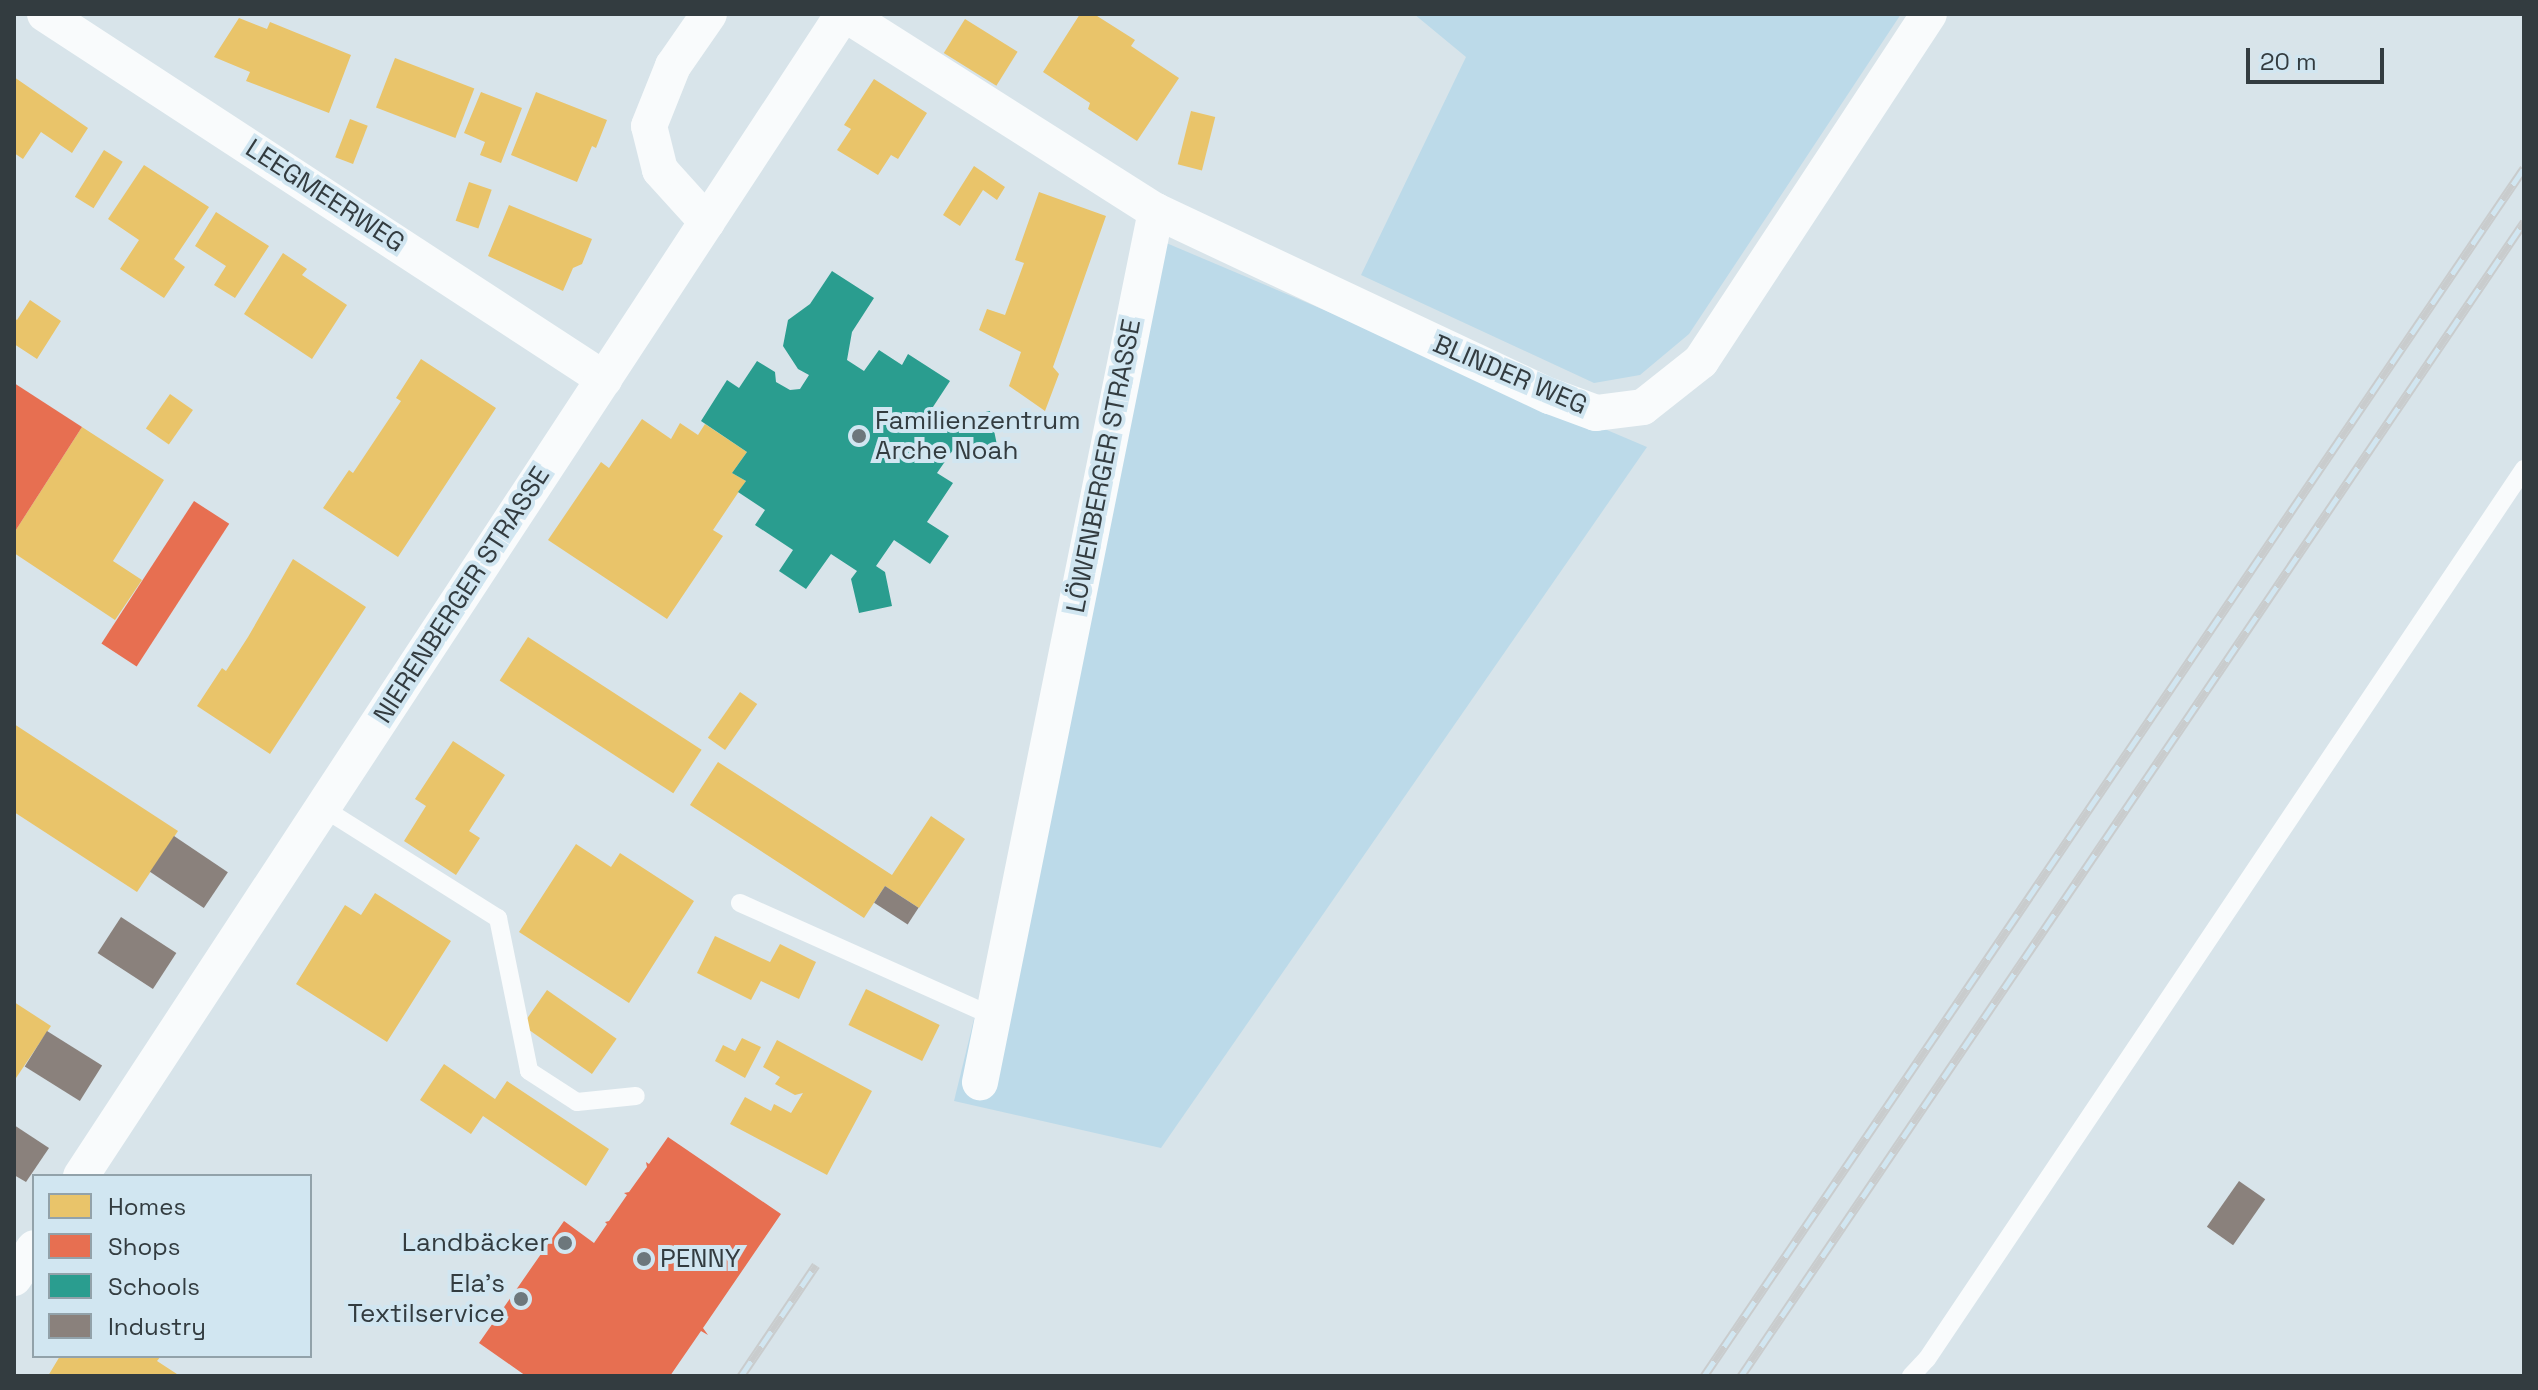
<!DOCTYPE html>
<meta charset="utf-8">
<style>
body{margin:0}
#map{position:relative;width:2538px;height:1390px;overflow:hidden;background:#d8e4ea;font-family:"Space Grotesk",sans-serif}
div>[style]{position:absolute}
.green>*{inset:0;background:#bcdae9}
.homes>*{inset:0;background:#e9c46a;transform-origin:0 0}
.shops>*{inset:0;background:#e76f51;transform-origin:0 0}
.schools>*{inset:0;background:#2a9d8f}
.industry>*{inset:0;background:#8a817c;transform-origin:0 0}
.lane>*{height:18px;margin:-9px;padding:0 9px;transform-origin:9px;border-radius:9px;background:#f9fbfc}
.street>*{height:36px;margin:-18px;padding:0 18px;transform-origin:18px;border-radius:18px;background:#f9fbfc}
.rail>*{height:9px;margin-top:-4.5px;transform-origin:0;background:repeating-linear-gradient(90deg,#d1e6f1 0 18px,#c9cccd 0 36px);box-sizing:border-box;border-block:2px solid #c9cccd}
.dots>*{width:22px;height:22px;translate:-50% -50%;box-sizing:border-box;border:4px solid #d1e6f1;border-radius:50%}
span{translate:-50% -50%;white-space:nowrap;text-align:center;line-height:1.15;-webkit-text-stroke:8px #d1e6f1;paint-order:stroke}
.street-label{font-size:26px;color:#333c40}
.poi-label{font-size:26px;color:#333c40}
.left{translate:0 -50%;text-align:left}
.right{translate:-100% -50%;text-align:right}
.frame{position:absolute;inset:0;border:16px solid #333c40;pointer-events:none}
.legend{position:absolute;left:32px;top:1174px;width:280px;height:184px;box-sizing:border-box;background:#d1e6f1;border:2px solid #92a2aa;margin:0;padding:10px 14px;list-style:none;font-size:24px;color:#333c40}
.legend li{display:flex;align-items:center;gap:16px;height:40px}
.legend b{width:40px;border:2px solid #92a2aa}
.scale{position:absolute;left:2246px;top:48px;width:138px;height:36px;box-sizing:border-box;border:4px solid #333c40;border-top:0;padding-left:10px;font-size:24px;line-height:28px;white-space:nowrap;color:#333c40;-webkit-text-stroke:6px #d1e6f1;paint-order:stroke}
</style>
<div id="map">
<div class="green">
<i style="clip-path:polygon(1414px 14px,1901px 14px,1689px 334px,1640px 375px,1594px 383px,1361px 275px,1466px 57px)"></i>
<i style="clip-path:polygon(1164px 242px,1647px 447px,1161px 1148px,954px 1101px)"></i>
</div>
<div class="homes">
<i style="clip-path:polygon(1080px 14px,1094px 14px,1135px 40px,1131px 46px,1179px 78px,1137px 141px,1088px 109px,1090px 103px,1043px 72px)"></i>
<i style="clip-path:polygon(239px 18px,267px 29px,270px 22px,351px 55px,329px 113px,246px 81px,250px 72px,214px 57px)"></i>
<i style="left:965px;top:19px;width:62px;height:40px;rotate:32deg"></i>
<i style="left:395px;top:58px;width:85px;height:53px;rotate:21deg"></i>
<i style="clip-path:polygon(14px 77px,88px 128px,72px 153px,41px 132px,23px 159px,14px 153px)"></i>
<i style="clip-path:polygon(874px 79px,927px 113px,898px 159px,891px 155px,878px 175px,837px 150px,851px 129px,844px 125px)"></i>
<i style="clip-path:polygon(481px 92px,522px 108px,501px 163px,480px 155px,485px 142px,464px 133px)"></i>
<i style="clip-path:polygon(536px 92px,607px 120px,596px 148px,592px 146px,577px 182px,511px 155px)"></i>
<i style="left:1191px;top:111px;width:25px;height:55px;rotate:14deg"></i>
<i style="left:350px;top:119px;width:19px;height:41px;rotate:21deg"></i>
<i style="left:104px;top:150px;width:22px;height:55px;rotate:32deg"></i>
<i style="clip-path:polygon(144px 165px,209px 207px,174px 259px,185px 267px,164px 298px,120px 269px,139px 240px,108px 219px)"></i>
<i style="clip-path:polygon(974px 166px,1005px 187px,997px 200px,983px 190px,960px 226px,943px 215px)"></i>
<i style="left:469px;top:182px;width:24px;height:41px;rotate:19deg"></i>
<i style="clip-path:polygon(1039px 192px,1106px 216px,1053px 367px,1059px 374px,1045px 411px,1009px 386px,1021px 352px,979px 330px,987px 309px,1005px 315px,1024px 263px,1015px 260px)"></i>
<i style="clip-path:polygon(509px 205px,592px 239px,582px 264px,573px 268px,563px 291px,488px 256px)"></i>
<i style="clip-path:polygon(216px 212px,269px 246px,235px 298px,214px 285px,226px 266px,195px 246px)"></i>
<i style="clip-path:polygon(283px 253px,307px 269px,302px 275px,347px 305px,312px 359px,244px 314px)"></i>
<i style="clip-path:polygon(30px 300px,61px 321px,37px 359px,14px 344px,14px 318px,17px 320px)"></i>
<i style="clip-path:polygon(421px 359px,496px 408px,398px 557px,323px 508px,349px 470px,353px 473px,401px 401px,396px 398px)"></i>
<i style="left:170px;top:394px;width:28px;height:42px;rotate:35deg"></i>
<i style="clip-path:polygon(642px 419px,671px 439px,680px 423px,698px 435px,705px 424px,747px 452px,732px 473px,746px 481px,713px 530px,723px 536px,667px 619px,548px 540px,601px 462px,609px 468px)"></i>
<i style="clip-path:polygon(82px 427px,164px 480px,113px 561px,142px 580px,115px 620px,14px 553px,14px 533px)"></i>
<i style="clip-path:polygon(293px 559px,366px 607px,270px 754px,197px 706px,222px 668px,226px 671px,248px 637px)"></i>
<i style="left:528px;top:637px;width:207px;height:52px;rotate:33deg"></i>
<i style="left:740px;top:692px;width:21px;height:56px;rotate:35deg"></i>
<i style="clip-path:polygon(14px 724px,178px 831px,137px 892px,14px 812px)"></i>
<i style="clip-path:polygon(453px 741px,505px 775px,469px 831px,480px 838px,456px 875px,404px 841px,426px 806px,415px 799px)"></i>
<i style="clip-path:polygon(718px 762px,892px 875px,931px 816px,965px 839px,919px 908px,885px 886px,864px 918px,690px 805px)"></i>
<i style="clip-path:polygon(576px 844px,611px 867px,620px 853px,694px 901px,629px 1003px,519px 932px)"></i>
<i style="clip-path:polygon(375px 893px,451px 941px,387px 1042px,296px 984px,345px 905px,361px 915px)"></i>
<i style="clip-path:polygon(715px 936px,770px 962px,780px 944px,816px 962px,799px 999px,761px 981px,751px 1000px,697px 973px)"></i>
<i style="left:866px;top:989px;width:82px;height:40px;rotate:26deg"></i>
<i style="left:547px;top:990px;width:85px;height:43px;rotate:35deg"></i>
<i style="clip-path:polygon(14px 1002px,51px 1026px,14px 1081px)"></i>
<i style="clip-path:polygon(742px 1038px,761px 1047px,745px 1078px,715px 1061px,723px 1045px,735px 1051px)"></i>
<i style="clip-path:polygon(777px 1040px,872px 1091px,827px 1175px,730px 1124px,745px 1097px,771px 1111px,774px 1104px,791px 1113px,803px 1093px,795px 1095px,775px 1084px,780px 1077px,763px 1067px)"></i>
<i style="clip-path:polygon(444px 1064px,495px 1099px,507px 1081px,609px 1149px,586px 1186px,483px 1116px,471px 1134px,420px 1100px)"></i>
<i style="clip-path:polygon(60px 1356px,161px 1356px,157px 1361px,180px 1376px,48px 1376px)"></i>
</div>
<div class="shops">
<i style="clip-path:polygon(14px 383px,82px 427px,14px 533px)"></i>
<i style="left:194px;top:501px;width:42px;height:170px;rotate:33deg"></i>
<i style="clip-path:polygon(668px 1137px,781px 1214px,703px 1328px,708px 1335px,701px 1331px,670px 1376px,526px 1376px,479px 1343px,564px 1221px,594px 1243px,607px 1224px,605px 1222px,609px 1221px,627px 1195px,624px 1193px,629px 1192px,647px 1167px,646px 1162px,649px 1164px)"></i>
</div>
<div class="schools">
<i style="clip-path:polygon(832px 271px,874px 298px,852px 332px,847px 360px,864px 371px,879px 350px,902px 365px,908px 354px,950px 381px,929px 413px,950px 427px,955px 419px,990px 411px,997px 445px,963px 452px,955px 447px,937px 473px,953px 483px,927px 522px,949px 536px,930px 564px,894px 540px,876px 566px,885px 572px,892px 606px,859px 613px,851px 579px,857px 571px,831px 554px,806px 589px,779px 571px,793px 550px,755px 525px,765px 510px,738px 492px,746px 481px,732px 473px,747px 452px,701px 421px,727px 380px,739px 388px,757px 361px,775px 372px,776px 382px,790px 390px,800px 389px,809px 375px,798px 369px,783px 346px,788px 320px,810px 304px)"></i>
</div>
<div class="industry">
<i style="left:174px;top:836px;width:65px;height:43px;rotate:34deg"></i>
<i style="left:885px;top:886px;width:40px;height:20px;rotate:33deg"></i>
<i style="left:121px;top:917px;width:66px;height:43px;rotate:33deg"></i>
<i style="left:47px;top:1031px;width:65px;height:42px;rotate:32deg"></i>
<i style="clip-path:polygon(14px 1125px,49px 1148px,26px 1182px,14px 1175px)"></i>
<i style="left:2239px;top:1181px;width:32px;height:56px;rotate:35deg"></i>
</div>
<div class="lane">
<i style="left:323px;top:808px;width:207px;rotate:32.2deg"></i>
<i style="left:498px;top:918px;width:156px;rotate:78.5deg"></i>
<i style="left:529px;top:1071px;width:57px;rotate:32.9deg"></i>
<i style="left:577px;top:1102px;width:59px;rotate:-5.8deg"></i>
<i style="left:740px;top:903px;width:277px;rotate:24.1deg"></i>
<i style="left:1911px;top:1376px;width:23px;rotate:-47deg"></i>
<i style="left:1927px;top:1359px;width:1072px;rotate:-56.15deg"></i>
</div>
<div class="street">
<i style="left:45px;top:14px;width:668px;rotate:33.14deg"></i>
<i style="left:845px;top:14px;width:368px;rotate:32.4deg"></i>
<i style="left:1156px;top:211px;width:889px;rotate:101.42deg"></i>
<i style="left:1156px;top:211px;width:435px;rotate:25.2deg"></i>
<i style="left:1550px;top:396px;width:49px;rotate:20.3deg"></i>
<i style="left:1596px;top:413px;width:47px;rotate:-7.3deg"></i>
<i style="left:1643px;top:407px;width:74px;rotate:-38.4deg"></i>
<i style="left:1701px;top:361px;width:415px;rotate:-56.7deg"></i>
<i style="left:707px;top:222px;width:70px;rotate:-132.1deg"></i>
<i style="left:660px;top:170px;width:45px;rotate:-104deg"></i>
<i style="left:649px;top:126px;width:65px;rotate:-68.2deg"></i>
<i style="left:673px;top:66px;width:63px;rotate:-55.3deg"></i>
<i style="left:81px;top:1176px;width:1390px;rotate:-56.74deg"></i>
<i style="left:14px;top:1278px;width:36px;rotate:-56deg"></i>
</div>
<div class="rail">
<i style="left:741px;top:1376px;width:134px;rotate:-56deg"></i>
<i style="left:1704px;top:1376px;width:1460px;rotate:-55.83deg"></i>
<i style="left:1741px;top:1376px;width:1395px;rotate:-55.84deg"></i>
</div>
<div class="dots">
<i style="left:859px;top:436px;background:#6d777c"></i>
<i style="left:565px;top:1243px;background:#6d777c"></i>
<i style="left:644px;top:1259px;background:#6d777c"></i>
<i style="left:521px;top:1299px;background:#6d777c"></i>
</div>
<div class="street-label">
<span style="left:325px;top:196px;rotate:33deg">LEEGMEERWEG</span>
<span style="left:1510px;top:375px;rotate:23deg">BLINDER WEG</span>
<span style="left:1104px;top:466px;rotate:-79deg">LÖWENBERGER STRASSE</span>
<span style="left:462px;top:595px;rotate:-57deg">NIERENBERGER STRASSE</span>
</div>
<div class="poi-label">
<span class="left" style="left:875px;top:436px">Familienzentrum<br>Arche Noah</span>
<span class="right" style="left:549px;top:1243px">Landbäcker</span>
<span class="left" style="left:660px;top:1259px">PENNY</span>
<span class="right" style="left:505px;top:1299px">Ela's<br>Textilservice</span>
</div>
<div class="frame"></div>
<ul class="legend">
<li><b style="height:22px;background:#e9c46a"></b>Homes</li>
<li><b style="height:22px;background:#e76f51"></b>Shops</li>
<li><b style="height:22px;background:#2a9d8f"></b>Schools</li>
<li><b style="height:22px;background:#8a817c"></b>Industry</li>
</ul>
<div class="scale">20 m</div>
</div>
